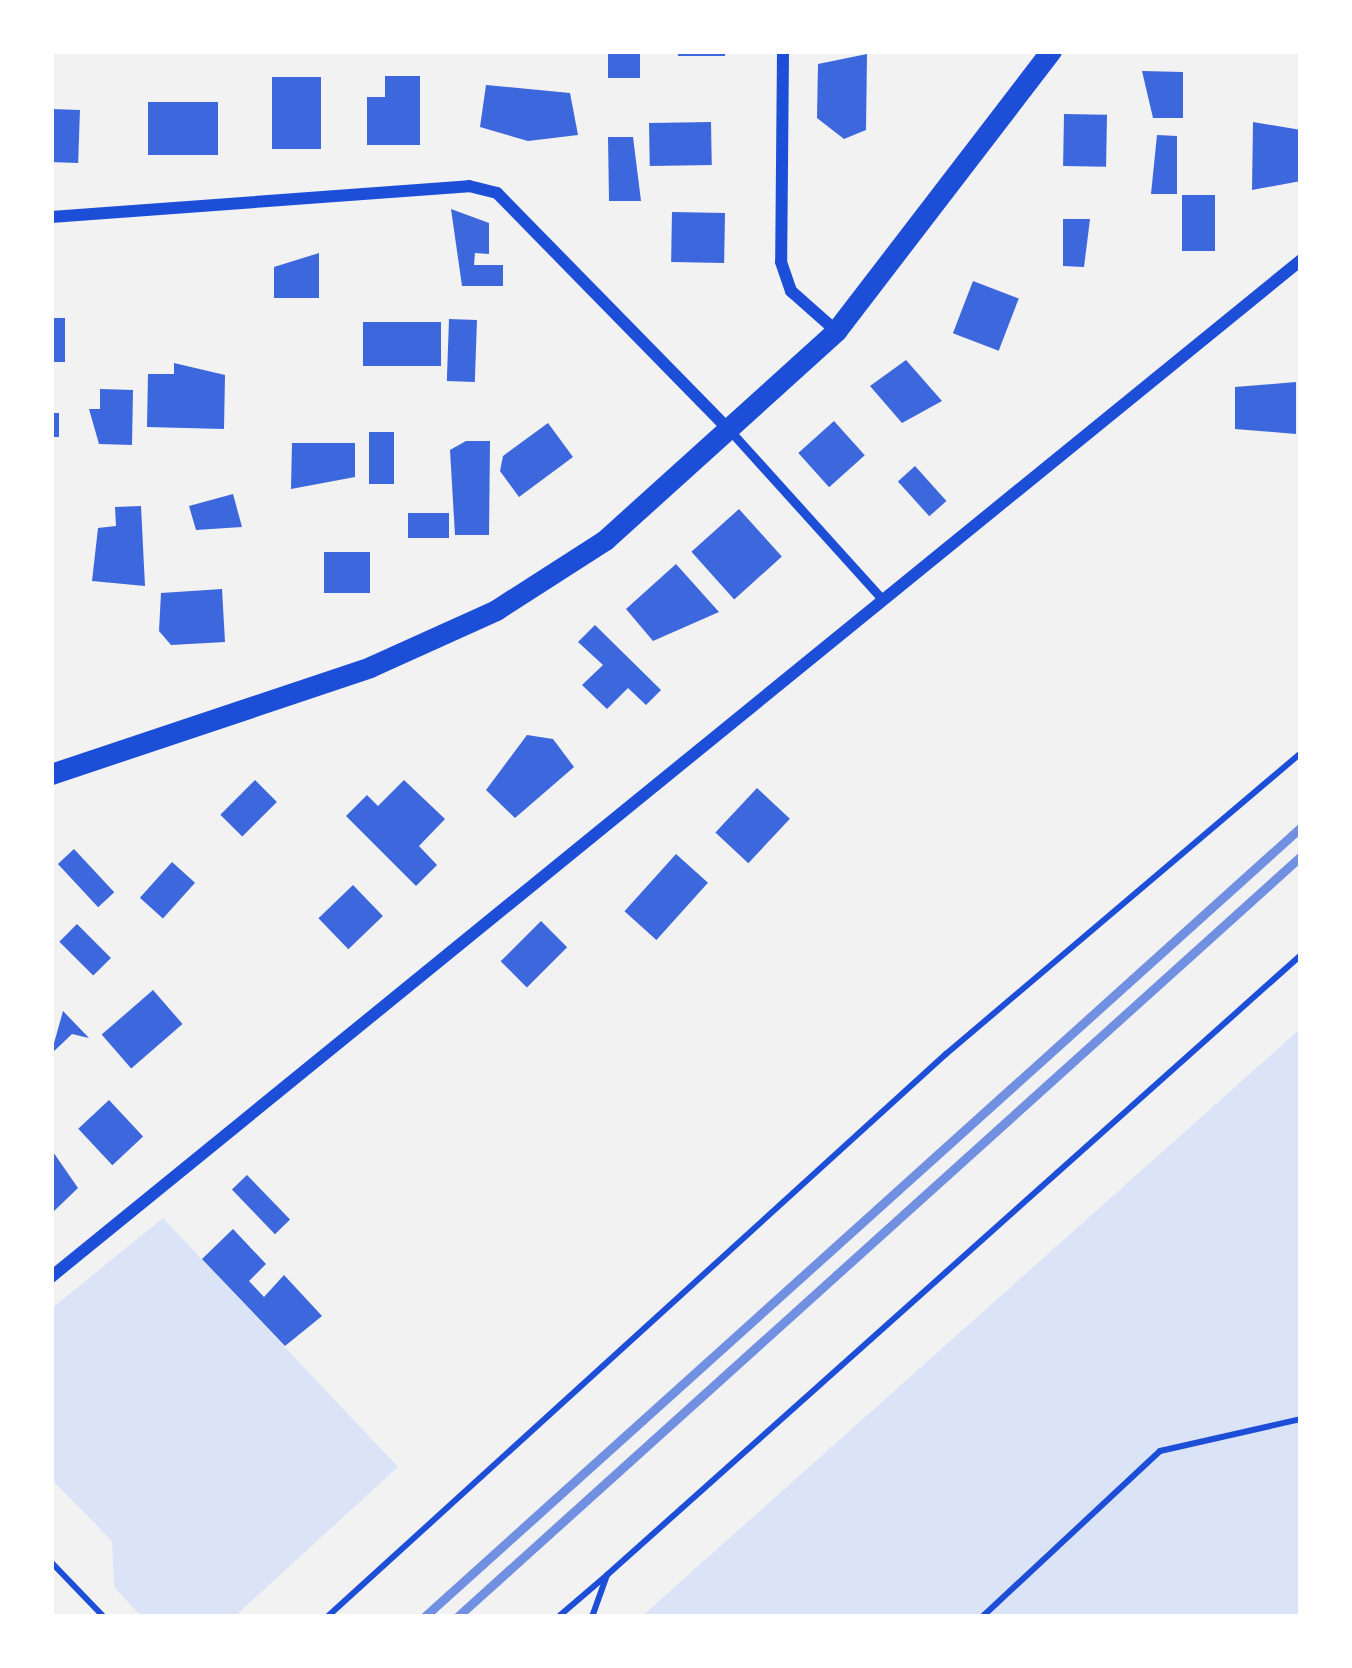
<!DOCTYPE html>
<style>
body{margin:0}
#map{position:relative;width:1352px;height:1668px;overflow:hidden;background:#f2f2f2;font-family:Inter,sans-serif}
div>[style]{position:absolute}
.green>*{inset:0;background:#dbe4f7}
.building>*{inset:0;background:#3d67dc;transform-origin:0 0}
.path>*{height:6px;margin:-3px;padding:0 3px;transform-origin:3px;border-radius:3px;background:#1d4ed8}
.service>*{height:9px;margin:-4.5px;padding:0 4.5px;transform-origin:4.5px;border-radius:4.5px;background:#1d4ed8}
.minor>*{height:12px;margin:-6px;padding:0 6px;transform-origin:6px;border-radius:6px;background:#1d4ed8}
.tertiary>*{height:21px;margin:-10.5px;padding:0 10.5px;transform-origin:10.5px;border-radius:10.5px;background:#1d4ed8}
.rail>*{height:9px;margin:-4.5px;padding:0 4.5px;transform-origin:4.5px;border-radius:4.5px;background:#7290e2}
span{translate:-50% -50%;white-space:nowrap;text-align:center;line-height:1.15;-webkit-text-stroke:9px #fff;paint-order:stroke}
.frame{position:absolute;inset:0;border:54px solid #fff;pointer-events:none}
</style>
<div id="map">
<div class="green">
<i style="clip-path:polygon(1301px 1028px,1301px 1617px,641px 1617px)"></i>
<i style="clip-path:polygon(163px 1218px,398px 1467px,234px 1617px,142px 1617px,114px 1587px,112px 1541px,51px 1479px,51px 1309px)"></i>
</div>
<div class="building">
<i style="left:608px;top:51px;width:32px;height:27px"></i>
<i style="left:678px;top:51px;width:47px;height:5px"></i>
<i style="clip-path:polygon(867px 54px,866px 130px,844px 139px,817px 118px,818px 64px)"></i>
<i style="clip-path:polygon(1142px 71px,1183px 72px,1183px 118px,1153px 118px)"></i>
<i style="clip-path:polygon(385px 76px,420px 76px,420px 145px,367px 145px,367px 97px,385px 97px)"></i>
<i style="left:321px;top:77px;width:72px;height:49px;rotate:90deg"></i>
<i style="clip-path:polygon(486px 85px,570px 93px,578px 135px,528px 141px,480px 127px)"></i>
<i style="left:148px;top:102px;width:70px;height:53px"></i>
<i style="left:51px;top:109px;width:29px;height:53px;rotate:2deg"></i>
<i style="left:1064px;top:114px;width:43px;height:52px;rotate:1deg"></i>
<i style="left:711px;top:122px;width:43px;height:62px;rotate:89deg"></i>
<i style="clip-path:polygon(1253px 122px,1301px 130px,1301px 181px,1252px 190px)"></i>
<i style="clip-path:polygon(1157px 135px,1177px 136px,1177px 194px,1151px 194px)"></i>
<i style="clip-path:polygon(608px 137px,633px 137px,641px 201px,609px 201px)"></i>
<i style="left:1182px;top:195px;width:33px;height:56px"></i>
<i style="clip-path:polygon(451px 209px,489px 223px,489px 254px,475px 253px,474px 265px,503px 265px,503px 286px,462px 286px)"></i>
<i style="left:672px;top:212px;width:53px;height:50px;rotate:1deg"></i>
<i style="clip-path:polygon(1063px 219px,1090px 219px,1084px 267px,1063px 266px)"></i>
<i style="clip-path:polygon(319px 253px,319px 298px,274px 298px,274px 267px)"></i>
<i style="left:973px;top:281px;width:49px;height:56px;rotate:21deg"></i>
<i style="left:51px;top:318px;width:14px;height:44px"></i>
<i style="left:449px;top:319px;width:28px;height:62px;rotate:2deg"></i>
<i style="left:363px;top:322px;width:78px;height:44px"></i>
<i style="clip-path:polygon(906px 360px,942px 401px,902px 423px,870px 386px)"></i>
<i style="clip-path:polygon(174px 363px,225px 375px,224px 429px,147px 427px,148px 374px,174px 374px)"></i>
<i style="clip-path:polygon(1296px 382px,1296px 434px,1235px 429px,1235px 387px)"></i>
<i style="clip-path:polygon(100px 389px,133px 390px,132px 445px,99px 444px,89px 409px,100px 409px)"></i>
<i style="left:51px;top:413px;width:8px;height:24px"></i>
<i style="left:834px;top:421px;width:46px;height:48px;rotate:48deg"></i>
<i style="clip-path:polygon(548px 423px,573px 457px,519px 497px,500px 471px,503px 456px)"></i>
<i style="left:369px;top:432px;width:25px;height:52px"></i>
<i style="clip-path:polygon(466px 441px,490px 441px,489px 535px,455px 535px,450px 450px)"></i>
<i style="clip-path:polygon(292px 443px,355px 443px,355px 477px,291px 489px)"></i>
<i style="left:915px;top:466px;width:47px;height:23px;rotate:48deg"></i>
<i style="clip-path:polygon(233px 494px,242px 527px,196px 530px,189px 506px)"></i>
<i style="clip-path:polygon(141px 506px,145px 586px,92px 581px,98px 528px,116px 526px,115px 507px)"></i>
<i style="left:739px;top:509px;width:64px;height:64px;rotate:48deg"></i>
<i style="left:408px;top:513px;width:41px;height:25px"></i>
<i style="left:324px;top:552px;width:46px;height:41px"></i>
<i style="clip-path:polygon(676px 564px,719px 612px,653px 641px,626px 609px)"></i>
<i style="clip-path:polygon(222px 589px,225px 642px,171px 645px,159px 631px,161px 593px)"></i>
<i style="clip-path:polygon(595px 625px,661px 690px,646px 705px,628px 688px,607px 709px,582px 685px,603px 665px,578px 642px)"></i>
<i style="clip-path:polygon(527px 735px,553px 739px,574px 767px,515px 818px,486px 790px)"></i>
<i style="left:255px;top:780px;width:31px;height:49px;rotate:45deg"></i>
<i style="clip-path:polygon(404px 780px,445px 819px,419px 846px,437px 865px,416px 886px,346px 816px,367px 795px,378px 806px)"></i>
<i style="left:757px;top:788px;width:45px;height:61px;rotate:43deg"></i>
<i style="left:74px;top:849px;width:59px;height:22px;rotate:47deg"></i>
<i style="left:676px;top:854px;width:43px;height:77px;rotate:42deg"></i>
<i style="left:172px;top:862px;width:31px;height:48px;rotate:42deg"></i>
<i style="left:353px;top:885px;width:43px;height:48px;rotate:46deg"></i>
<i style="left:541px;top:921px;width:37px;height:57px;rotate:45deg"></i>
<i style="left:77px;top:924px;width:48px;height:25px;rotate:45deg"></i>
<i style="left:153px;top:990px;width:45px;height:68px;rotate:49deg"></i>
<i style="clip-path:polygon(63px 1011px,89px 1038px,72px 1034px,51px 1054px)"></i>
<i style="left:109px;top:1100px;width:50px;height:42px;rotate:47deg"></i>
<i style="clip-path:polygon(51px 1149px,78px 1188px,51px 1214px)"></i>
<i style="left:247px;top:1175px;width:62px;height:21px;rotate:46deg"></i>
<i style="clip-path:polygon(233px 1229px,266px 1264px,249px 1281px,264px 1297px,284px 1275px,322px 1316px,285px 1346px,202px 1259px)"></i>
</div>
<div class="path">
<i style="left:51px;top:1562px;width:76px;rotate:46.1deg"></i>
<i style="left:607px;top:1575px;width:931px;rotate:-41.78deg"></i>
<i style="left:327px;top:1617px;width:837px;rotate:-42.29deg"></i>
<i style="left:946px;top:1054px;width:465px;rotate:-40.3deg"></i>
<i style="left:558px;top:1617px;width:65px;rotate:-40.6deg"></i>
<i style="left:607px;top:1575px;width:45px;rotate:109.7deg"></i>
<i style="left:982px;top:1617px;width:243px;rotate:-43deg"></i>
<i style="left:1160px;top:1451px;width:145px;rotate:-12.8deg"></i>
</div>
<div class="service">
<i style="left:733px;top:434px;width:222px;rotate:47.9deg"></i>
</div>
<div class="minor">
<i style="left:783px;top:51px;width:211px;rotate:90.5deg"></i>
<i style="left:781px;top:262px;width:31px;rotate:71deg"></i>
<i style="left:791px;top:291px;width:60px;rotate:41.6deg"></i>
<i style="left:51px;top:217px;width:419px;rotate:-4.2deg"></i>
<i style="left:469px;top:186px;width:29px;rotate:14deg"></i>
<i style="left:497px;top:193px;width:336px;rotate:45.6deg"></i>
<i style="left:51px;top:1277px;width:1611px;rotate:-39.13deg"></i>
</div>
<div class="tertiary">
<i style="left:51px;top:774px;width:336px;rotate:-18.5deg"></i>
<i style="left:370px;top:667px;width:138px;rotate:-24.3deg"></i>
<i style="left:496px;top:610px;width:130px;rotate:-32.7deg"></i>
<i style="left:605px;top:540px;width:312px;rotate:-42.1deg"></i>
<i style="left:836px;top:331px;width:353px;rotate:-52.5deg"></i>
</div>
<div class="rail">
<i style="left:424px;top:1617px;width:1180px;rotate:-42.01deg"></i>
<i style="left:457px;top:1617px;width:1136px;rotate:-42.04deg"></i>
</div>
<div class="frame"></div>
</div>
